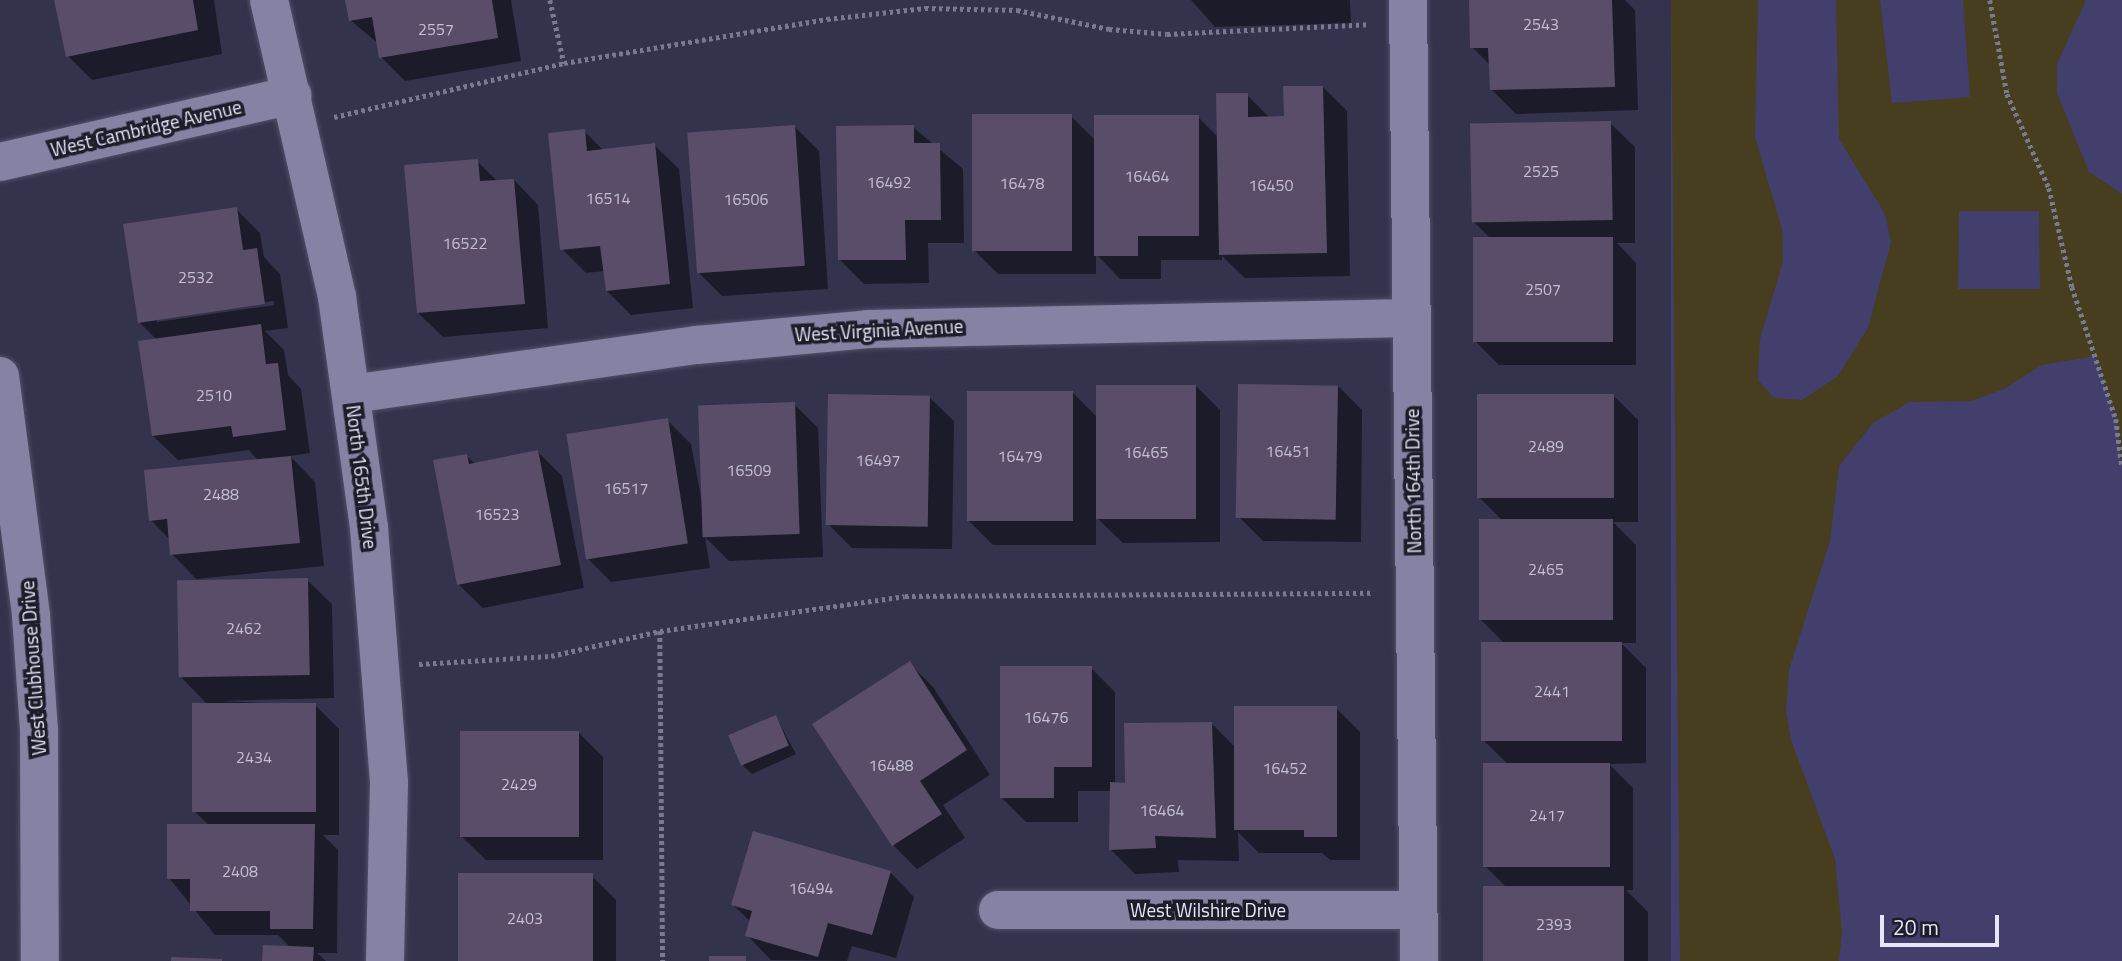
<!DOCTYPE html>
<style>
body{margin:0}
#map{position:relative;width:2122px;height:961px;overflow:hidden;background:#34334e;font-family:"Titillium Web",sans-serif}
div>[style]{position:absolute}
.green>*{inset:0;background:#423f6c;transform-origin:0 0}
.sand>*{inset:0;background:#463e1e}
.shadow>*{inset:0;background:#0007}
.building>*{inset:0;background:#5a4d69;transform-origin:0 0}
.path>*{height:4.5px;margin-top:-2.25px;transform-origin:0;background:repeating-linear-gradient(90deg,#797990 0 3.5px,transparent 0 7px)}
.roads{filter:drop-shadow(0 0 2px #514f66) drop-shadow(0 0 2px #514f66)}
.minor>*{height:38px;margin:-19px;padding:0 19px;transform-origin:19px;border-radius:19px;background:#8483a3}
span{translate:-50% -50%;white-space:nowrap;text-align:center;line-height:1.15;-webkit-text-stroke:7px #1d1c29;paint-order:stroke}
.number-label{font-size:16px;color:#c3c0d4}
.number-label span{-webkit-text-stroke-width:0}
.street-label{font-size:19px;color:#e6e6f8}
.scale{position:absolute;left:1880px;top:915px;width:119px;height:32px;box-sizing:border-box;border:4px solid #e6e6f8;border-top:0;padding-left:9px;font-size:21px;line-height:24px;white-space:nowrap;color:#e6e6f8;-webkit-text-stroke:5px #1d1c29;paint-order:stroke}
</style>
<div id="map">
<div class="green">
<i style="left:1671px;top:0;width:451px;height:961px"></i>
</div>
<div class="sand">
<i style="clip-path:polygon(evenodd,1671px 0,1758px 0,1755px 137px,1782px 229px,1783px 261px,1760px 339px,1758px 380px,1774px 398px,1802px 400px,1837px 377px,1868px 328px,1891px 242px,1885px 214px,1839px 139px,1836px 0,1880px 0,1892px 103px,1970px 97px,1963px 0,2086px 0,2057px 64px,2057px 93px,2089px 172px,2122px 194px,2122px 467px,2116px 419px,2095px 356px,2042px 365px,2004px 389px,1971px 401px,1910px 402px,1873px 423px,1839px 466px,1830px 541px,1789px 670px,1786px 711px,1791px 740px,1835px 859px,1842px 932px,1839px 961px,1680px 961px,1671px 0,1959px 211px,2039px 211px,2040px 289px,1958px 289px,1959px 211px)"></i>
</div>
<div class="shadow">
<i style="clip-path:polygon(63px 0,214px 0,222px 54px,92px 80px,68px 56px)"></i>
<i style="clip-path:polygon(347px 0,511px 0,521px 61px,405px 81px,381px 57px,379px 44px,350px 20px)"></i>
<i style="clip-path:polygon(1191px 0,1350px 0,1351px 23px,1215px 27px)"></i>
<i style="clip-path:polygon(1471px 0,1625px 0,1635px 10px,1638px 110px,1516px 114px,1491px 89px,1490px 65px,1472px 47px)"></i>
<i style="clip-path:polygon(1323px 87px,1347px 111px,1350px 276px,1245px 278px,1222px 256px,1222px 260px,1161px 260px,1161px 279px,1120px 279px,1096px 254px,1096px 274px,998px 274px,974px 250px,1071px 116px,1096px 141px,1198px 117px,1218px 137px,1247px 95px,1270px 118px,1285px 118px)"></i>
<i style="clip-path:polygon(1610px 123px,1635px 147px,1635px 243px,1617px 243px,1636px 263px,1636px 365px,1499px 365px,1475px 341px,1491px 239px,1472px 220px)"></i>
<i style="clip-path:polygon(795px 127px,819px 151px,828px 289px,722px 296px,698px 272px)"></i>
<i style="clip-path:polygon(913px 127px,963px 169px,964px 243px,928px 243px,929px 283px,864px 284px,840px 260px)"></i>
<i style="clip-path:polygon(584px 131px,604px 151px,654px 145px,679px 169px,693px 308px,631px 315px,607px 291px,605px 271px,586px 273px,562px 249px)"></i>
<i style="clip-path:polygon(477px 161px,498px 182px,514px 180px,538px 205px,548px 328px,443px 337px,418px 313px)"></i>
<i style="clip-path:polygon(evenodd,236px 209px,260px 233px,264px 257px,280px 274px,288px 328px,265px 331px,284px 350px,288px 375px,301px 389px,310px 453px,290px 456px,315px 482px,324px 566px,196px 579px,172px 554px,170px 540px,151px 520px,259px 461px,249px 450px,178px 460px,153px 436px,157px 340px,139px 322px,236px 209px,274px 301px,274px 305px,157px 322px,157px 318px,274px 301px)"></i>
<i style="clip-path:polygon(1196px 386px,1220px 410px,1220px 542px,1123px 543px,1096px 517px,1096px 545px,993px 545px,969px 521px,1073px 393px,1098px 418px)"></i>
<i style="clip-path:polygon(1338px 386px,1362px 410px,1361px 542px,1263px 541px,1239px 517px)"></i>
<i style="clip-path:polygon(1614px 396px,1638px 420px,1638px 522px,1613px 522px,1636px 545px,1636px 643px,1621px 643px,1646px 668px,1646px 763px,1609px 764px,1633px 788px,1633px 890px,1626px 890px,1648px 912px,1648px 961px,1485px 961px,1507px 888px,1485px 866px,1508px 764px,1483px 740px,1505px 644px,1480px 619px,1502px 520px,1479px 497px)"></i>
<i style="clip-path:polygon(929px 397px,954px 421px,952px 549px,852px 548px,828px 524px)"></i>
<i style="clip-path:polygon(794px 404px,818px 428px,823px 557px,729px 561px,705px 537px,710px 568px,611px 582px,587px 558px,667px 420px,691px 444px,704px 513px)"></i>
<i style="clip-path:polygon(538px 452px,562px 476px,584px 588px,483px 608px,458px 584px,467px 456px,475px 464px)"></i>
<i style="clip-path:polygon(307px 580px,332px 604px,334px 698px,220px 701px,315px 705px,339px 729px,339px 835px,323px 835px,338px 850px,337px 953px,317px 953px,326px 961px,264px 961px,291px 948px,278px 935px,215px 935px,169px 878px,209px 825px,194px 811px,208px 705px,181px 677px)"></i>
<i style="clip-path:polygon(909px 663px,933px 687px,990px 775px,943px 805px,965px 838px,917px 869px,893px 845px)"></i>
<i style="clip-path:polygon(1091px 668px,1115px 692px,1115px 784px,1127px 785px,1212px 724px,1235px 747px,1336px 708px,1360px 732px,1360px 860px,1330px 860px,1322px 853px,1259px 853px,1238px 832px,1239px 861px,1178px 860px,1179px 872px,1135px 874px,1111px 850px,1112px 791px,1078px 791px,1078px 822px,1026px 822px,1002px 798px)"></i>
<i style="clip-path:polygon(776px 717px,796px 754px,752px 774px,743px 766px)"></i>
<i style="clip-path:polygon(579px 733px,603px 757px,603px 860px,486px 860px,461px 836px)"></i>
<i style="clip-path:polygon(890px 872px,914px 897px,896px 958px,852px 946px,847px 961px,771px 960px,747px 935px,751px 922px,733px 905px)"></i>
<i style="clip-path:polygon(592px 876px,616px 900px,616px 961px,459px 961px)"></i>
</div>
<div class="building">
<i style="clip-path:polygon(54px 0,193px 0,198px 30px,66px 57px)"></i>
<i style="clip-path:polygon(345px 0,492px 0,498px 38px,379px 58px,372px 17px,349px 21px)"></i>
<i style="clip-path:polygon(1469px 0,1612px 0,1615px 87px,1490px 90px,1488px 48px,1470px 48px)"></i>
<i style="clip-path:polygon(1283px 86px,1323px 86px,1327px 253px,1219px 255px,1216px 93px,1248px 93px,1248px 117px,1284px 116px)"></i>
<i style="left:972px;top:114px;width:100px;height:137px"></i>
<i style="clip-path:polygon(1094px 115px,1199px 115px,1199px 236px,1138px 236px,1138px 256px,1094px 256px)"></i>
<i style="left:1611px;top:121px;width:99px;height:141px;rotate:89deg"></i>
<i style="left:795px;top:125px;width:141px;height:108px;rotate:86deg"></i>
<i style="clip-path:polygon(914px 125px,914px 143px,940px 143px,941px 220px,905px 220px,906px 260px,838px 260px,836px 126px)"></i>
<i style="clip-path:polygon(585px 129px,587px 151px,655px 143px,670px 284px,606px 291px,600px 246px,560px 250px,548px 133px)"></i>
<i style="clip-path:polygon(478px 159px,480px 181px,514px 179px,525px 304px,417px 313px,404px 165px)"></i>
<i style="clip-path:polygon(237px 207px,243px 250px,257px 248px,265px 304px,138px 323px,123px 224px)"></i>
<i style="left:1473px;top:237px;width:140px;height:105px"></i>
<i style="clip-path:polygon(261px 324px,266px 364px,278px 363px,286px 430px,233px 437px,231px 426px,152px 436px,138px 341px)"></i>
<i style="left:1238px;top:384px;width:100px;height:134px;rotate:1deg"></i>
<i style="left:1096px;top:385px;width:100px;height:134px"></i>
<i style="left:967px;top:391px;width:106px;height:130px"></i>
<i style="left:828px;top:394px;width:102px;height:131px;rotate:1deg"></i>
<i style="left:1477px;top:394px;width:137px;height:104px"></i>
<i style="left:795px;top:402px;width:132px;height:97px;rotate:88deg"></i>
<i style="left:668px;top:418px;width:127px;height:103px;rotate:81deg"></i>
<i style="clip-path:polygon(538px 450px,561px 565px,457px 585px,433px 460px,467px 454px,469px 464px)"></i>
<i style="clip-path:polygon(291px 456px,300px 543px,170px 555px,167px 519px,149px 521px,144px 470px)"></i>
<i style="left:1479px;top:519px;width:134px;height:101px"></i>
<i style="left:308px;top:578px;width:97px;height:131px;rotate:89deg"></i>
<i style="left:1481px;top:642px;width:141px;height:99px"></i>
<i style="clip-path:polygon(910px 661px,967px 750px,920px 781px,942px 814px,892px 846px,812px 724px)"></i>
<i style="clip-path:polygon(1000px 666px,1092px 666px,1092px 767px,1054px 767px,1054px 798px,1000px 798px)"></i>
<i style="left:192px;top:703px;width:124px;height:109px"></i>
<i style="clip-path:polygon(1234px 706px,1337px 706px,1337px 837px,1304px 837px,1304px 830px,1234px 830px)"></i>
<i style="left:776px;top:715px;width:33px;height:52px;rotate:67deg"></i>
<i style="clip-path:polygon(1212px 722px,1216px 838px,1155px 836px,1156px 848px,1109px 850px,1110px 782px,1125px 783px,1124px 723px)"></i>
<i style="left:460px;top:731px;width:119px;height:106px"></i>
<i style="left:1483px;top:763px;width:127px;height:104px"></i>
<i style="clip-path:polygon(167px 824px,315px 824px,313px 929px,270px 929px,270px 911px,190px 911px,190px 879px,167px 879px)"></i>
<i style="clip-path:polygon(753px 831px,891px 871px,872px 935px,828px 923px,818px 957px,745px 936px,752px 911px,731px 905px)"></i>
<i style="left:458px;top:873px;width:135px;height:88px"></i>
<i style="left:1483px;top:886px;width:141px;height:75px"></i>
<i style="clip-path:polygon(263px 945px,314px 947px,313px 961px,262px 961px)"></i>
<i style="left:709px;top:956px;width:37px;height:5px"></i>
<i style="clip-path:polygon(171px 957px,222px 959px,222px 961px,171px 961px)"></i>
</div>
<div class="path">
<i style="left:550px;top:0;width:65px;rotate:77.5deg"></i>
<i style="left:1990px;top:0;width:96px;rotate:79.7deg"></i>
<i style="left:2007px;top:94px;width:103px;rotate:65.9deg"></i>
<i style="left:2049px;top:188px;width:102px;rotate:76.9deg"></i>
<i style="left:2072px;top:287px;width:139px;rotate:71.6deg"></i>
<i style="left:2116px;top:419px;width:48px;rotate:82.9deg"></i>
<i style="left:334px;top:117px;width:236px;rotate:-13.2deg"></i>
<i style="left:564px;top:63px;width:267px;rotate:-9.5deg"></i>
<i style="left:827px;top:19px;width:99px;rotate:-6.4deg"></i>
<i style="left:925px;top:8px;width:92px;rotate:1.2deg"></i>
<i style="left:1017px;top:10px;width:94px;rotate:11.7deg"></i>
<i style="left:1109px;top:29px;width:58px;rotate:4.9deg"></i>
<i style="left:1167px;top:34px;width:202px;rotate:-2.8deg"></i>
<i style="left:660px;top:631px;width:330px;rotate:89.5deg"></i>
<i style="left:419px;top:664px;width:132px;rotate:-3.5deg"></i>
<i style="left:551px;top:656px;width:112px;rotate:-12.9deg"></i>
<i style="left:660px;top:631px;width:247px;rotate:-8.1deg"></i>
<i style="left:905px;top:596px;width:469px;rotate:-0.4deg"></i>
</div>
<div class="roads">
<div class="minor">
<i style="left:269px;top:0;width:305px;rotate:77.1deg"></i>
<i style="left:337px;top:297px;width:233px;rotate:82.1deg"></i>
<i style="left:369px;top:528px;width:256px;rotate:85.5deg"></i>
<i style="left:389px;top:783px;width:178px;rotate:91.3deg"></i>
<i style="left:1408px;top:0;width:961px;rotate:89.34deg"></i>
<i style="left:0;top:162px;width:300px;rotate:-12.9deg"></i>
<i style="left:0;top:376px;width:242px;rotate:82.6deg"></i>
<i style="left:31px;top:616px;width:114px;rotate:86deg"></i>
<i style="left:39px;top:730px;width:231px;rotate:89.8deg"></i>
<i style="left:352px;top:394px;width:348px;rotate:-8.1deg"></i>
<i style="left:697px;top:345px;width:172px;rotate:-5.3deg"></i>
<i style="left:868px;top:329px;width:543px;rotate:-1.16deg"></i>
<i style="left:998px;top:910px;width:420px"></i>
</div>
</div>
<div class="number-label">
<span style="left:1541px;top:24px">2543</span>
<span style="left:436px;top:29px">2557</span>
<span style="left:1541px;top:171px">2525</span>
<span style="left:1147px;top:176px">16464</span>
<span style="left:889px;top:182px">16492</span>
<span style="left:1022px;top:183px">16478</span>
<span style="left:1271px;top:185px">16450</span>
<span style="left:608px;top:198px">16514</span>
<span style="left:746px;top:199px">16506</span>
<span style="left:465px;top:243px">16522</span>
<span style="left:196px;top:277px">2532</span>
<span style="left:1543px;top:289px">2507</span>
<span style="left:214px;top:395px">2510</span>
<span style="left:1546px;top:446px">2489</span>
<span style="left:1288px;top:451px">16451</span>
<span style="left:1146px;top:452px">16465</span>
<span style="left:1020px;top:456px">16479</span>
<span style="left:878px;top:460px">16497</span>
<span style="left:749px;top:470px">16509</span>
<span style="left:626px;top:488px">16517</span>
<span style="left:221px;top:494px">2488</span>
<span style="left:497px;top:514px">16523</span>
<span style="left:1546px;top:569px">2465</span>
<span style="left:244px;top:628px">2462</span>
<span style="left:1552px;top:691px">2441</span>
<span style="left:1046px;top:717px">16476</span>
<span style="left:254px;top:757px">2434</span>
<span style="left:891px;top:765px">16488</span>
<span style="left:1285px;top:768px">16452</span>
<span style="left:519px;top:784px">2429</span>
<span style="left:1162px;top:810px">16464</span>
<span style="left:1547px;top:815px">2417</span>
<span style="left:240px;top:871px">2408</span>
<span style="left:811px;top:888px">16494</span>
<span style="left:525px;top:918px">2403</span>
<span style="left:1554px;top:924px">2393</span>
</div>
<div class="street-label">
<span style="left:146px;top:128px;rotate:-13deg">West Cambridge Avenue</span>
<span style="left:879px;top:330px;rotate:-3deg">West Virginia Avenue</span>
<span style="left:362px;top:477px;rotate:83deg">North 165th Drive</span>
<span style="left:1413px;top:481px;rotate:-91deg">North 164th Drive</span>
<span style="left:33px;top:668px;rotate:-94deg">West Clubhouse Drive</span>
<span style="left:1208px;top:910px">West Wilshire Drive</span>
</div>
<div class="scale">20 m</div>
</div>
